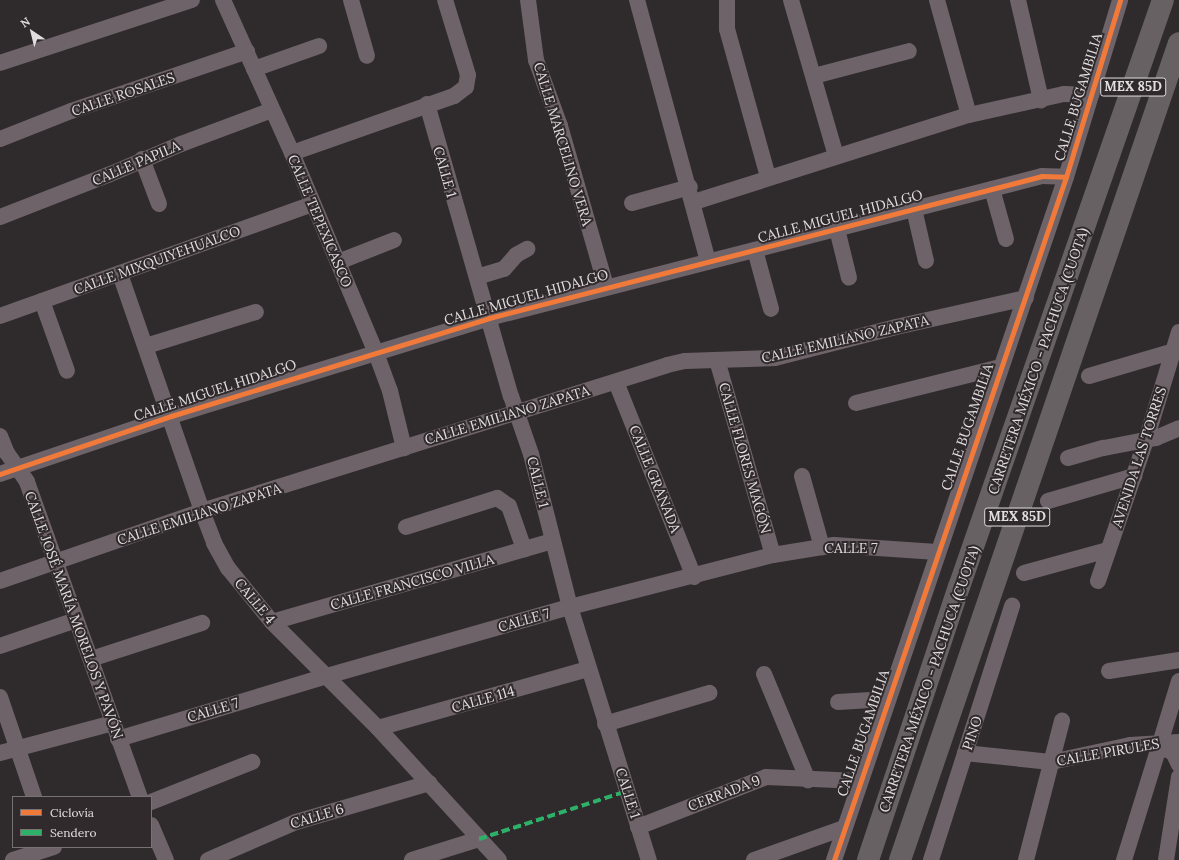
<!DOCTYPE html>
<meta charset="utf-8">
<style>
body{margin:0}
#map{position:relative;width:1179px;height:860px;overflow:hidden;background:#2f2b2d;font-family:Lora,serif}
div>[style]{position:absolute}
.minor>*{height:16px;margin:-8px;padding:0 8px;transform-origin:8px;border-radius:8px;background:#6e6368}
.highway>*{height:22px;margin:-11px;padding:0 11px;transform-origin:11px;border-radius:11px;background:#686164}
.quiet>*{height:4px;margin-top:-2px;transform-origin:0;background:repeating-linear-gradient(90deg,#2db169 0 8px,transparent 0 12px)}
.cycleway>*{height:5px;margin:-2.5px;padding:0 2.5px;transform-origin:2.5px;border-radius:2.5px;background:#f17a3a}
span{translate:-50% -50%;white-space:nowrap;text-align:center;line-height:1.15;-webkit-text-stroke:4px #302a2c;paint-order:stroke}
.shield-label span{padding:1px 3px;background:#302a2c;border:1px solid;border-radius:3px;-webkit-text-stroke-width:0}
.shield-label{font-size:13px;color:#e2dedf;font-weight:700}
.street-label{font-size:14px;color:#e2dedf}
.legend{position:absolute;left:12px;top:796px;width:140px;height:52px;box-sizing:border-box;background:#302a2c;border:1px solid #777274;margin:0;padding:5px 7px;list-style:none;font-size:12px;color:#e2dedf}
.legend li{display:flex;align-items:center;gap:8px;height:20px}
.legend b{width:20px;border:1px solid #777274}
.north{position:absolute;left:12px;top:12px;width:40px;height:40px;-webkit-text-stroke:3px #302a2c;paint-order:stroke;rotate:325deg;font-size:11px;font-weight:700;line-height:16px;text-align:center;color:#e2dedf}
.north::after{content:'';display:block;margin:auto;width:14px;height:18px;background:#e2dedf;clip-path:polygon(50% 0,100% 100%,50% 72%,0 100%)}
</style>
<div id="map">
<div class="minor">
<i style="left:223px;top:0;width:168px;rotate:65.7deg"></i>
<i style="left:292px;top:153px;width:217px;rotate:67.2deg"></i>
<i style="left:376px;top:353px;width:40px;rotate:69.8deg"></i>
<i style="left:390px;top:391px;width:59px;rotate:76.2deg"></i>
<i style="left:351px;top:0;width:58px;rotate:74.1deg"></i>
<i style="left:528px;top:0;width:61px;rotate:82.4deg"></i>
<i style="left:536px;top:60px;width:70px;rotate:70deg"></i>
<i style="left:560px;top:126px;width:166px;rotate:74deg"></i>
<i style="left:637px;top:0;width:271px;rotate:74.8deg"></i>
<i style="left:727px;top:0;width:29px;rotate:90deg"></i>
<i style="left:727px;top:29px;width:154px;rotate:74.5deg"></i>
<i style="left:791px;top:0;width:162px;rotate:73.9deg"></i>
<i style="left:937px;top:0;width:119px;rotate:74.5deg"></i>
<i style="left:1018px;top:0;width:103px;rotate:77deg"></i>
<i style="left:0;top:63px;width:202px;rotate:-18.2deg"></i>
<i style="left:254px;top:69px;width:69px;rotate:-19.5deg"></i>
<i style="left:814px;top:76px;width:98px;rotate:-14.7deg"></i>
<i style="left:427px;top:104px;width:304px;rotate:74deg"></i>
<i style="left:511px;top:396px;width:61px;rotate:71deg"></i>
<i style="left:531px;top:454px;width:158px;rotate:75.7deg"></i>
<i style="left:570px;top:607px;width:265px;rotate:72.7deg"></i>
<i style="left:0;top:139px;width:76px;rotate:-21.5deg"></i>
<i style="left:71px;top:111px;width:186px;rotate:-18.8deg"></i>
<i style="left:292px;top:153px;width:172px;rotate:-19.4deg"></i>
<i style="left:454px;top:96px;width:15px;rotate:-37deg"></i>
<i style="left:466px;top:87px;width:12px;rotate:-81deg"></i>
<i style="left:468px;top:75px;width:78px;rotate:-107deg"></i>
<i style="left:142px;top:159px;width:48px;rotate:69.3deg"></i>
<i style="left:992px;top:189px;width:52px;rotate:74.4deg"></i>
<i style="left:694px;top:202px;width:288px;rotate:-17.6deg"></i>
<i style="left:969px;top:115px;width:97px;rotate:-12.5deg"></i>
<i style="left:1064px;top:94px;width:27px;rotate:2deg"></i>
<i style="left:632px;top:203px;width:60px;rotate:-15.4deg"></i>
<i style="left:914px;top:209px;width:53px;rotate:77deg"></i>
<i style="left:0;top:217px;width:116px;rotate:-21.3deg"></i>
<i style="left:108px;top:175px;width:79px;rotate:-23deg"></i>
<i style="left:181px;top:144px;width:97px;rotate:-20.5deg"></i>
<i style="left:837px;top:229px;width:50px;rotate:76.2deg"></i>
<i style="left:755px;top:250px;width:61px;rotate:74.8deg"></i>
<i style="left:338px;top:262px;width:60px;rotate:-21.4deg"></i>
<i style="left:120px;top:274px;width:251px;rotate:70.9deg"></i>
<i style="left:202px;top:511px;width:34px;rotate:69deg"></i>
<i style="left:214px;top:543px;width:29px;rotate:61deg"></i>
<i style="left:228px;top:568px;width:70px;rotate:50.8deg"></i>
<i style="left:272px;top:622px;width:150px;rotate:45deg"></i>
<i style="left:378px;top:728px;width:179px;rotate:47.5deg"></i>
<i style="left:477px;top:277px;width:28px;rotate:-17deg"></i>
<i style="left:504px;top:269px;width:18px;rotate:-49deg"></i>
<i style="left:516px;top:255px;width:13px;rotate:-29deg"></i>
<i style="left:42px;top:301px;width:74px;rotate:70.3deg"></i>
<i style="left:0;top:316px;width:332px;rotate:-19.7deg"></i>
<i style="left:146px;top:346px;width:115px;rotate:-17.2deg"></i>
<i style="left:717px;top:360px;width:203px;rotate:74deg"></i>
<i style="left:1089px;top:376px;width:89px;rotate:-16.4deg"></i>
<i style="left:616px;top:382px;width:210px;rotate:68.2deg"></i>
<i style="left:856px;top:403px;width:148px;rotate:-14deg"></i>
<i style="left:0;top:436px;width:18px;rotate:68deg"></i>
<i style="left:7px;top:453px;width:35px;rotate:55deg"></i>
<i style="left:27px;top:482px;width:335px;rotate:70.3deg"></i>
<i style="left:1068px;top:458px;width:37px;rotate:-16deg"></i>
<i style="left:1104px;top:448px;width:53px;rotate:-10.9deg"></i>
<i style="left:1156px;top:438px;width:25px;rotate:-23deg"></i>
<i style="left:0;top:474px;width:181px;rotate:-18.7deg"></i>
<i style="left:171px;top:416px;width:333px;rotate:-17.1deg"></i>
<i style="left:489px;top:318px;width:571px;rotate:-14.4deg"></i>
<i style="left:1042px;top:176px;width:24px;rotate:2deg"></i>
<i style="left:802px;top:476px;width:74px;rotate:74.3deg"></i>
<i style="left:1048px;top:501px;width:90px;rotate:-16.2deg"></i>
<i style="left:406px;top:527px;width:96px;rotate:-17.7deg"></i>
<i style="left:497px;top:498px;width:14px;rotate:34deg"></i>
<i style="left:509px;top:506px;width:46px;rotate:70.8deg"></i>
<i style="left:1024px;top:573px;width:87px;rotate:-15.3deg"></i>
<i style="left:0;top:581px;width:214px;rotate:-19.1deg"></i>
<i style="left:202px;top:511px;width:487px;rotate:-17.4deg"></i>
<i style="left:667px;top:365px;width:18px;rotate:-13deg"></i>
<i style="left:685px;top:361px;width:90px;rotate:-1.9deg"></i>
<i style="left:775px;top:358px;width:125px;rotate:-14.4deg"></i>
<i style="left:896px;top:327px;width:133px;rotate:-12.6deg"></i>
<i style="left:1098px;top:581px;width:149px;rotate:-71.2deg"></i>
<i style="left:1146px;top:440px;width:113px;rotate:-73deg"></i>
<i style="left:272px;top:622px;width:291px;rotate:-16.1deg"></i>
<i style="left:0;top:646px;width:80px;rotate:-18.9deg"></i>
<i style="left:91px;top:659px;width:117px;rotate:-18deg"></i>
<i style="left:1109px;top:671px;width:71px;rotate:-8.9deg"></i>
<i style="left:764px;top:674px;width:115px;rotate:67.5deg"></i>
<i style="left:1179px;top:681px;width:69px;rotate:106.9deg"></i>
<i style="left:1159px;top:747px;width:15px;rotate:20deg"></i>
<i style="left:1173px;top:752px;width:14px;rotate:65deg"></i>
<i style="left:0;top:697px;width:106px;rotate:71.2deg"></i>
<i style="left:838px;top:702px;width:49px;rotate:-3.5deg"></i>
<i style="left:605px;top:724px;width:109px;rotate:-16.6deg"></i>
<i style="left:378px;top:728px;width:218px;rotate:-15.7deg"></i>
<i style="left:118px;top:739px;width:218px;rotate:-16.8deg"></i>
<i style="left:327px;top:676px;width:253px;rotate:-15.9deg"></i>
<i style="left:570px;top:607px;width:210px;rotate:-14.4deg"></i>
<i style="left:773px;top:555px;width:62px;rotate:-9.3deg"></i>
<i style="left:834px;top:545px;width:103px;rotate:3.9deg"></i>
<i style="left:0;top:753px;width:117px;rotate:-14.9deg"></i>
<i style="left:965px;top:753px;width:86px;rotate:6deg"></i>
<i style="left:1051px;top:762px;width:81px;rotate:-12.1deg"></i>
<i style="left:1130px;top:745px;width:49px;rotate:-3.5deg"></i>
<i style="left:151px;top:802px;width:109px;rotate:-21.6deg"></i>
<i style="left:151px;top:825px;width:38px;rotate:67deg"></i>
<i style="left:638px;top:827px;width:137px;rotate:-21.3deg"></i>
<i style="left:766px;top:777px;width:94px;rotate:2.4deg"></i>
<i style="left:13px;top:860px;width:43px;rotate:-17.6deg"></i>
<i style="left:208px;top:860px;width:96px;rotate:-23.4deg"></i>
<i style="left:296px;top:822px;width:139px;rotate:-16.3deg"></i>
<i style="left:412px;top:860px;width:70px;rotate:-17.4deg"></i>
<i style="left:754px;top:860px;width:96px;rotate:-19.6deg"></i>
<i style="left:834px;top:860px;width:721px;rotate:-71.24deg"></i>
<i style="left:1066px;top:177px;width:185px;rotate:-73deg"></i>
<i style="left:931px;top:860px;width:267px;rotate:-72.3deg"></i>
<i style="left:1026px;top:860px;width:144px;rotate:-75.5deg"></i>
<i style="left:1124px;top:860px;width:118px;rotate:-72.8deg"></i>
<i style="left:1166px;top:860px;width:84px;rotate:-81.1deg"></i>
</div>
<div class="highway">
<i style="left:868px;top:860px;width:288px;rotate:-71.6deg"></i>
<i style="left:959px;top:587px;width:621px;rotate:-70.84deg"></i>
<i style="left:900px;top:860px;width:863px;rotate:-71.15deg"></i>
</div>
<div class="quiet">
<i style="left:479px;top:839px;width:156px;rotate:-18deg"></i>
</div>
<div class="cycleway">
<i style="left:0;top:474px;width:181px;rotate:-18.7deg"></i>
<i style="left:171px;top:416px;width:333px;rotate:-17.1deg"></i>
<i style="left:489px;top:318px;width:571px;rotate:-14.4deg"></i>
<i style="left:1042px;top:176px;width:24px;rotate:2deg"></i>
<i style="left:834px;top:860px;width:721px;rotate:-71.24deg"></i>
<i style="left:1066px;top:177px;width:185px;rotate:-73deg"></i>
</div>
<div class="shield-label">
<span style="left:1133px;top:87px">MEX 85D</span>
<span style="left:1017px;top:517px">MEX 85D</span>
</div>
<div class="street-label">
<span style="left:123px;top:94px;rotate:-19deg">CALLE ROSALES</span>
<span style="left:1078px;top:97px;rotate:-73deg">CALLE BUGAMBILIA</span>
<span style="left:563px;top:144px;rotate:73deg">CALLE MARCELINO VERA</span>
<span style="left:136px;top:163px;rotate:-23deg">CALLE PAPILA</span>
<span style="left:445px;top:172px;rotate:74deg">CALLE 1</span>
<span style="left:840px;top:216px;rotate:-15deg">CALLE MIGUEL HIDALGO</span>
<span style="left:320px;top:221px;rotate:67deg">CALLE TEPEXICASCO</span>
<span style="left:157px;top:260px;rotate:-20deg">CALLE MIXQUIYEHUALCO</span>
<span style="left:526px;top:297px;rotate:-16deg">CALLE MIGUEL HIDALGO</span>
<span style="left:845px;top:339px;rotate:-13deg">CALLE EMILIANO ZAPATA</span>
<span style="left:1038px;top:361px;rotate:-71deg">CARRETERA MÉXICO - PACHUCA (CUOTA)</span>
<span style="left:215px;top:390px;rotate:-18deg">CALLE MIGUEL HIDALGO</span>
<span style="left:507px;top:415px;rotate:-17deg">CALLE EMILIANO ZAPATA</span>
<span style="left:967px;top:427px;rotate:-71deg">CALLE BUGAMBILIA</span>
<span style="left:1139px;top:457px;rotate:-72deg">AVENIDA LAS TORRES</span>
<span style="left:745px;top:458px;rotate:74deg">CALLE FLORES MAGÓN</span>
<span style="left:655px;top:479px;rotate:68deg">CALLE GRANADA</span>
<span style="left:538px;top:482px;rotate:76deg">CALLE 1</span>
<span style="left:199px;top:514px;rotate:-18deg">CALLE EMILIANO ZAPATA</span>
<span style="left:851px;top:548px">CALLE 7</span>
<span style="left:412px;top:582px;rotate:-16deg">CALLE FRANCISCO VILLA</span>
<span style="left:255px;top:601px;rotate:50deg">CALLE 4</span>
<span style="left:74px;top:615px;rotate:70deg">CALLE JOSÉ MARÍA MORELOS Y PAVÓN</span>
<span style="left:524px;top:620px;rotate:-16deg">CALLE 7</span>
<span style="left:929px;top:679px;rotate:-71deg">CARRETERA MÉXICO - PACHUCA (CUOTA)</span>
<span style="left:483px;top:699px;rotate:-16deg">CALLE 114</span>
<span style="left:213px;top:710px;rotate:-17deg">CALLE 7</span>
<span style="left:863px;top:733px;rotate:-71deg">CALLE BUGAMBILIA</span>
<span style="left:972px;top:733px;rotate:-72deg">PINO</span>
<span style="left:1108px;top:752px;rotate:-10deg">CALLE PIRULES</span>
<span style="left:628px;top:793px;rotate:72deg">CALLE 1</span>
<span style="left:724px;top:793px;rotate:-21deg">CERRADA 9</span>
<span style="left:317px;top:816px;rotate:-17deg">CALLE 6</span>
</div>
<ul class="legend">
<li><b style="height:5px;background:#f17a3a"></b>Ciclovía</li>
<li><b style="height:5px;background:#2db169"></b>Sendero</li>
</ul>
<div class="north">N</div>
</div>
